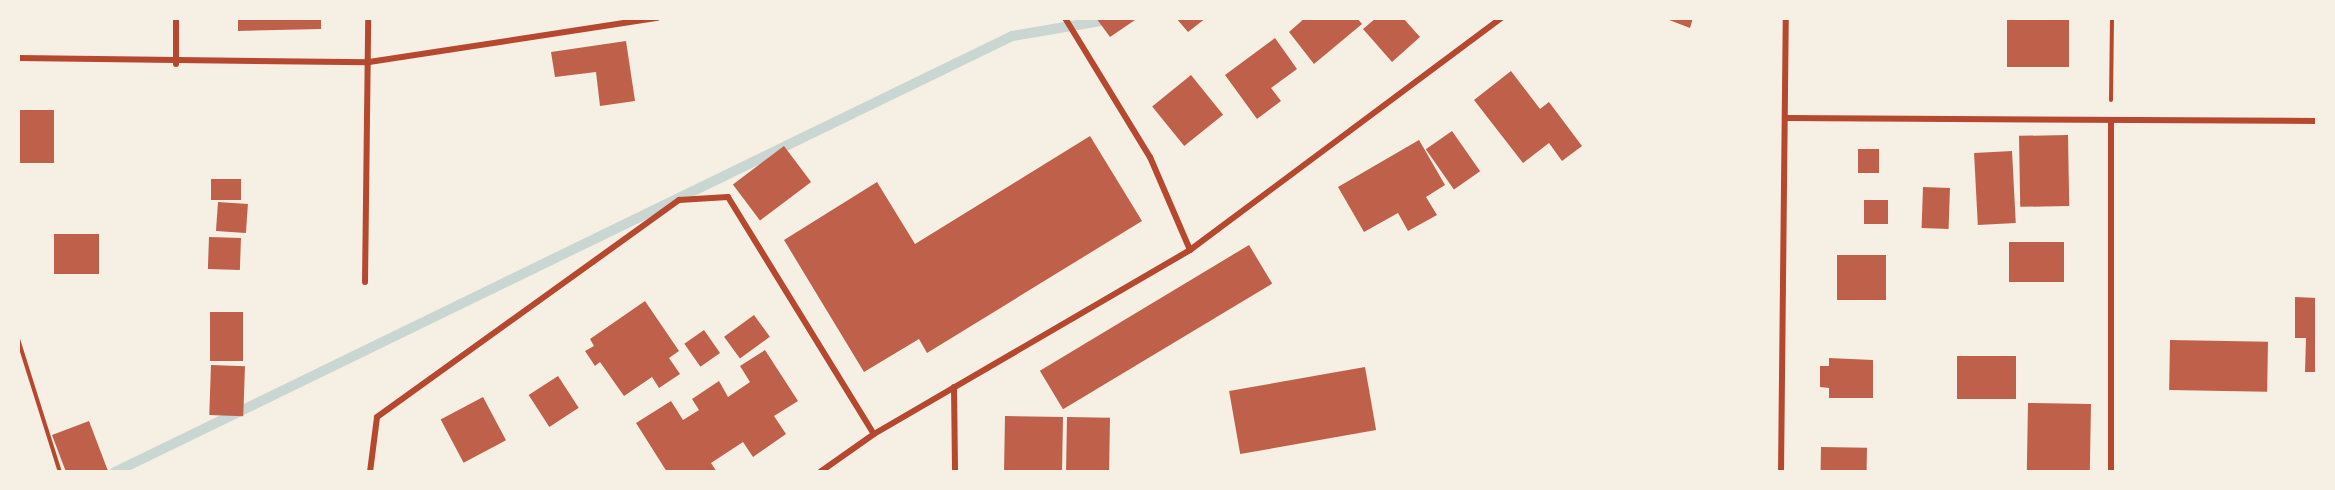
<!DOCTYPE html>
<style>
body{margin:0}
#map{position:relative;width:2335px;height:490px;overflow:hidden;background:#f6efe4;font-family:Helvetica,sans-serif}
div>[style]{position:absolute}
.stream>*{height:10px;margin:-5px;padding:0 5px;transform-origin:5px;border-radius:5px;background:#c9d6d2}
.building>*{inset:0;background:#bf614a;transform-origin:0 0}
.path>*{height:4px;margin:-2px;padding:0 2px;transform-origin:2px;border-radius:2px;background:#b5482f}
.minor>*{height:6px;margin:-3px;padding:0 3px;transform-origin:3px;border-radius:3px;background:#b5482f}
span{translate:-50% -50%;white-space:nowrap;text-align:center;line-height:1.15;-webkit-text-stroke:6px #f6efe4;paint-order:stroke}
.frame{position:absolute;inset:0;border:20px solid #f6efe4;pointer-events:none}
</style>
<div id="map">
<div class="stream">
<i style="left:115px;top:472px;width:997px;rotate:-25.92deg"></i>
<i style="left:1012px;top:36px;width:108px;rotate:-9.6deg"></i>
</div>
<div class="building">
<i style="clip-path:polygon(238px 18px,321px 18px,321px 29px,238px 31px)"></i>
<i style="clip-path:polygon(1096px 18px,1138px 18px,1110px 37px)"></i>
<i style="clip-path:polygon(1176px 18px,1206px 18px,1188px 32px)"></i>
<i style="clip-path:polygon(1305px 18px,1357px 18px,1362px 24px,1314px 64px,1289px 32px)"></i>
<i style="clip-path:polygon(1376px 18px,1403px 18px,1420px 37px,1392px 62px,1363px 29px)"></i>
<i style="clip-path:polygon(1664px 18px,1693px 18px,1690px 28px)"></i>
<i style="left:2007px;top:18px;width:62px;height:49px"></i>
<i style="clip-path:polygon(1275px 38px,1297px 69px,1271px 88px,1281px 101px,1257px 119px,1225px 75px)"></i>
<i style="clip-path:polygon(626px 41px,635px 101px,600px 106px,596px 72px,555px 77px,551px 52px)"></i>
<i style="clip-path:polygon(1511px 71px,1540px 109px,1549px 102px,1582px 146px,1562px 161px,1549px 143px,1523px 163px,1474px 100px)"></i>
<i style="left:1191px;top:75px;width:51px;height:50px;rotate:51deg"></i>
<i style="left:18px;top:110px;width:36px;height:53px"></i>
<i style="left:1452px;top:131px;width:49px;height:32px;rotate:55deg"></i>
<i style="left:2068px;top:135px;width:71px;height:49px;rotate:89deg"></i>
<i style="clip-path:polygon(1090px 136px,1142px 221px,927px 353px,919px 339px,864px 372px,784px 240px,877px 182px,915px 244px)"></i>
<i style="clip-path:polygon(1419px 140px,1445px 185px,1426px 197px,1437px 215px,1408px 231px,1398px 213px,1364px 232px,1338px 187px)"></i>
<i style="left:784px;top:146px;width:45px;height:64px;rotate:53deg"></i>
<i style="left:1858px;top:149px;width:21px;height:24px"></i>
<i style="left:2012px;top:151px;width:72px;height:38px;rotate:87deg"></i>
<i style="left:211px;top:179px;width:30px;height:21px"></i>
<i style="left:1923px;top:187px;width:27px;height:41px;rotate:2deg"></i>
<i style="left:1864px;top:200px;width:24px;height:24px"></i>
<i style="left:218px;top:202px;width:30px;height:29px;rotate:4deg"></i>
<i style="left:54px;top:234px;width:45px;height:40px"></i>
<i style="left:209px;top:237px;width:32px;height:32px;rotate:2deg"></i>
<i style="left:2064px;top:242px;width:40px;height:55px;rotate:90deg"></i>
<i style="left:1249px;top:245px;width:45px;height:244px;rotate:59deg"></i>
<i style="left:1837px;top:255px;width:49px;height:45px"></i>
<i style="clip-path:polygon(2295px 297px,2317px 298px,2317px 372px,2305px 372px,2306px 338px,2295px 338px)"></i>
<i style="clip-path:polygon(645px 301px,679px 351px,669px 358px,680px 374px,659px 388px,652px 377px,624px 396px,600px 362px,595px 366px,585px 351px,594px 346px,590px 339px)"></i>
<i style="left:210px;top:312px;width:33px;height:49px"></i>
<i style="left:754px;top:315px;width:27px;height:37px;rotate:54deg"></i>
<i style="left:704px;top:330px;width:28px;height:24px;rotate:55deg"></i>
<i style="left:2170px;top:340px;width:98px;height:50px;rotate:1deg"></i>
<i style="clip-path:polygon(765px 350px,798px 401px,774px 416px,786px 434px,753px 457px,743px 442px,711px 463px,717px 472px,667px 472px,636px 423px,671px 401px,683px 420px,699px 410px,692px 399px,719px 381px,728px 397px,750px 382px,740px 366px)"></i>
<i style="left:1957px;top:356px;width:59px;height:43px"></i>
<i style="clip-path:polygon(1829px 358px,1873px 360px,1873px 398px,1829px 398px,1829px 388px,1820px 387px,1820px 366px,1829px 366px)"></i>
<i style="left:211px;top:365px;width:34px;height:50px;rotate:2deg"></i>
<i style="left:1365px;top:367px;width:64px;height:138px;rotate:80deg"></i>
<i style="left:558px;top:376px;width:38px;height:35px;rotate:57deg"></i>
<i style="left:483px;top:397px;width:49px;height:48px;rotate:62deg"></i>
<i style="left:2028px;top:403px;width:63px;height:69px;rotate:1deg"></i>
<i style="left:1005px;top:416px;width:58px;height:56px;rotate:1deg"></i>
<i style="left:1067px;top:417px;width:43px;height:55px;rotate:1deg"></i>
<i style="clip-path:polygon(89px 421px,108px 471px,66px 472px,52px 435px)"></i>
<i style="left:1821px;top:447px;width:46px;height:25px;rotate:1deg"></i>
</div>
<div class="path">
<i style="left:2111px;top:100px;width:82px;rotate:-89.3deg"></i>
<i style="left:18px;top:339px;width:139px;rotate:72.5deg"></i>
</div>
<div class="minor">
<i style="left:176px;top:18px;width:46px;rotate:90deg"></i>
<i style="left:1065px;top:18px;width:163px;rotate:58.6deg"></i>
<i style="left:1150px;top:157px;width:101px;rotate:66.7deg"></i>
<i style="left:18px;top:58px;width:351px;rotate:0.7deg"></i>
<i style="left:369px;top:62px;width:292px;rotate:-8.7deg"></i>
<i style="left:1785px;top:118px;width:532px;rotate:0.32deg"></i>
<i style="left:2111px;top:122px;width:350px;rotate:90deg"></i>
<i style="left:365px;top:282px;width:264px;rotate:-89.3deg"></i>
<i style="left:954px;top:387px;width:85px;rotate:89.3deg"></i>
<i style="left:370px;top:472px;width:55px;rotate:-82.7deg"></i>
<i style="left:377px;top:417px;width:372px;rotate:-35.7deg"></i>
<i style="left:679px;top:200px;width:49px;rotate:-3.5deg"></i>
<i style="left:728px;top:197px;width:278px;rotate:58.4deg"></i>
<i style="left:820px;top:472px;width:66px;rotate:-35.1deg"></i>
<i style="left:874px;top:434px;width:366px;rotate:-30.2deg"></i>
<i style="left:1190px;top:250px;width:388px;rotate:-36.7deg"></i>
<i style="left:1781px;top:472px;width:454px;rotate:-89.4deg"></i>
</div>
<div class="frame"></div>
</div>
